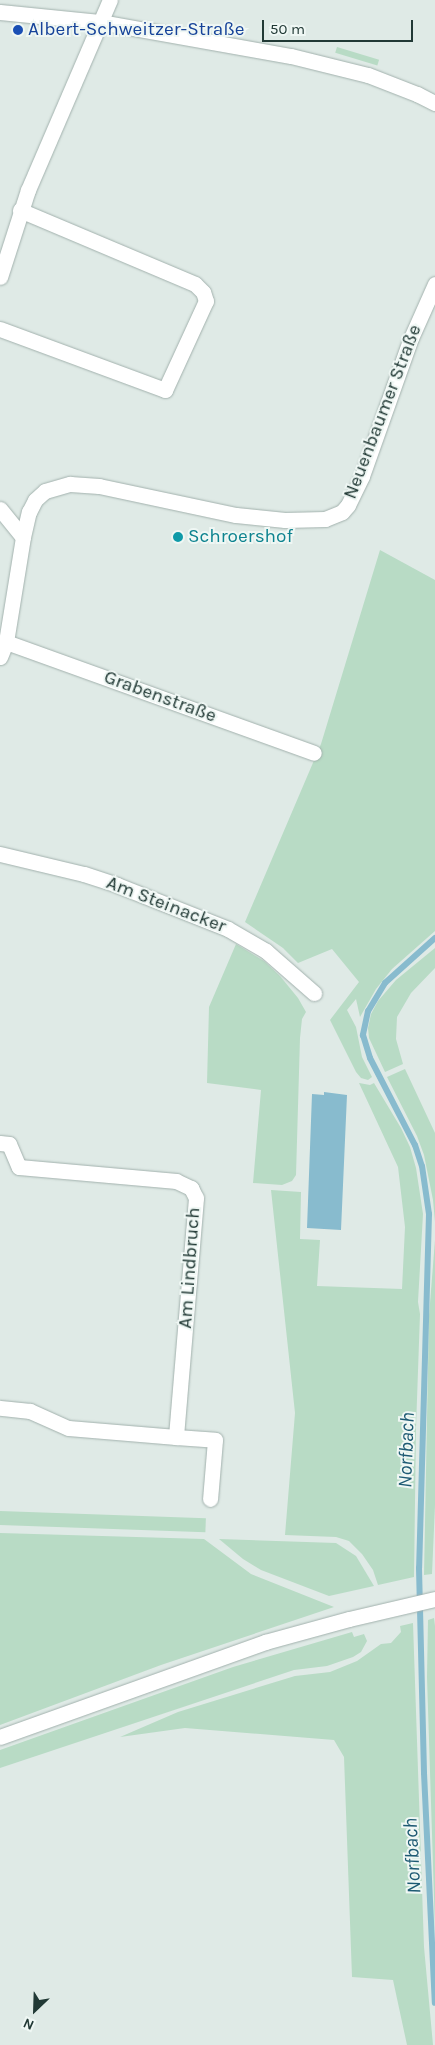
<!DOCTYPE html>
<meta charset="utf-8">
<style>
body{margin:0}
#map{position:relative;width:435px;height:2045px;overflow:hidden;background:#dfeae6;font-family:Karla,sans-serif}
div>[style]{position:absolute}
.green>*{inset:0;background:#b8dbc5;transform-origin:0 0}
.water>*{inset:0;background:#88bbce}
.stream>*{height:6px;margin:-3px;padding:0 3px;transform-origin:3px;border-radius:3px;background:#88bbce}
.roads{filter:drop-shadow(0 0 1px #a2b1ad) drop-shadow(0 0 1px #a2b1ad)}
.street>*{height:15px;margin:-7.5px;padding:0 7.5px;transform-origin:7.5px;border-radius:7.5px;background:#fff}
.secondary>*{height:15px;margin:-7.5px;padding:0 7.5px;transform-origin:7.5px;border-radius:7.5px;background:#fff}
.dots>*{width:14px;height:14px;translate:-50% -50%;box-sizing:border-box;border:2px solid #eff7f4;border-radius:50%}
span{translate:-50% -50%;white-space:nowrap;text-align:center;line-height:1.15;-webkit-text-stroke:4px #eff7f4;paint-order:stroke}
.transit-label{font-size:19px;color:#164399}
.left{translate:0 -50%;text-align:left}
.street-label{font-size:19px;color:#213935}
.culture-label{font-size:19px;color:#0d838f}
.water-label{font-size:20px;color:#1d5a73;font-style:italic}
.north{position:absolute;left:10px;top:1985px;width:50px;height:50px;-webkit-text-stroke:4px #eff7f4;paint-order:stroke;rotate:204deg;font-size:14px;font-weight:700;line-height:20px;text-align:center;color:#213935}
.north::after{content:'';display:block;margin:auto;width:18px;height:22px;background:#213935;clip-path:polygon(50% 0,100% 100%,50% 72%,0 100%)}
.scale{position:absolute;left:262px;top:20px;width:151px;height:22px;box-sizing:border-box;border:2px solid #213935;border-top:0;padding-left:6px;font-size:15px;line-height:18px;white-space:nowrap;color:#213935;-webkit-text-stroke:4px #eff7f4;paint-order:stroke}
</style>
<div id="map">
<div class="green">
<i style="left:337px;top:47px;width:44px;height:6px;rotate:17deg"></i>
<i style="clip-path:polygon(380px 550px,435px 580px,435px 931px,392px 969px,376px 989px,360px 1017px,356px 999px,347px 1010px,356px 1027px,362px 1057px,372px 1077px,368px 1080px,361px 1078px,356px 1072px,330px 1020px,359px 982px,332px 949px,298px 963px,283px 948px,245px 922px,321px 744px)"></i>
<i style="clip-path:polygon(236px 944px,264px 961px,280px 976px,298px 998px,306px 1012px,302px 1019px,300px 1038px,296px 1175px,292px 1181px,282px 1185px,253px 1183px,261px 1090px,207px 1083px,209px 1007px)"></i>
<i style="clip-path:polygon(435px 948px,435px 968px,411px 993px,397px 1017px,396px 1039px,403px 1064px,385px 1072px,369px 1038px,368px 1028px,371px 1014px,378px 1001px,396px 980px)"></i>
<i style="clip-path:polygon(405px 1069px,435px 1133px,435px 1222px,433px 1200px,424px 1155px,417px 1136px,387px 1077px)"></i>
<i style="clip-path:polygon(359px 1083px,370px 1085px,374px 1083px,401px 1128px,410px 1147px,416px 1168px,423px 1214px,418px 1302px,420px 1314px,416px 1428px,414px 1577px,378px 1585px,373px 1570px,362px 1554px,349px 1541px,336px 1537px,285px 1535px,295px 1413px,271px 1190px,301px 1192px,300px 1239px,320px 1240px,317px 1286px,402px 1289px,405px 1227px,398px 1167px)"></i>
<i style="clip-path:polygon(435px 1240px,435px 1505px,432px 1574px,424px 1575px,429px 1316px)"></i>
<i style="left:0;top:1511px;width:206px;height:14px;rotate:2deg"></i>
<i style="clip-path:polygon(0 1533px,204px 1539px,251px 1574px,334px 1607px,161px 1665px,0 1725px)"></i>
<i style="clip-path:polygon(219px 1539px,336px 1543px,356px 1556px,374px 1586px,329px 1596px,261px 1570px,243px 1559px)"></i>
<i style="clip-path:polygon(434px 1618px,435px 1626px,435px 1928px,427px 1677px,428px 1620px)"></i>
<i style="clip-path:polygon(413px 1623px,424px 1947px,433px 2045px,407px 2045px,393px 1980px,352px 1977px,344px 1757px,334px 1740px,185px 1728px,120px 1737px,178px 1712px,295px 1676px,330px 1672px,357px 1661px,381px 1644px,391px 1643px,401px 1632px,400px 1626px)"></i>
<i style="clip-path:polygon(352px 1632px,354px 1637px,364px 1634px,367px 1641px,361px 1652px,353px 1657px,327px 1666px,294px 1670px,0 1768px,0 1750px,233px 1667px)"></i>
</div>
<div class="water">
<i style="clip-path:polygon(324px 1092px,347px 1095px,341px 1230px,307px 1228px,312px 1094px,324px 1095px)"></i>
</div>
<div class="stream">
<i style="left:435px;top:938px;width:67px;rotate:138deg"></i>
<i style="left:385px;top:983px;width:33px;rotate:121deg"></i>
<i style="left:368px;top:1011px;width:25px;rotate:102deg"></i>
<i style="left:363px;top:1035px;width:24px;rotate:73deg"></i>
<i style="left:370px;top:1058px;width:98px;rotate:62.7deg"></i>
<i style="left:415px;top:1145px;width:22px;rotate:72deg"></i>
<i style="left:422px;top:1166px;width:49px;rotate:81.7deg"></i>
<i style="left:429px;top:1214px;width:354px;rotate:91.6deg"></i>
<i style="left:419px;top:1568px;width:205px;rotate:88.6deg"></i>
<i style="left:424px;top:1773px;width:230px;rotate:87.3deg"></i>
</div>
<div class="roads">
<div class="street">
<i style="left:0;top:12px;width:100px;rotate:5.7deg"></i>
<i style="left:100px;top:22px;width:194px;rotate:10.1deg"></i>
<i style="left:291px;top:56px;width:79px;rotate:13.9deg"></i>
<i style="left:368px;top:75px;width:53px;rotate:21.2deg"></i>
<i style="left:417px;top:94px;width:20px;rotate:27deg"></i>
<i style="left:0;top:277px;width:91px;rotate:-72.2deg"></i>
<i style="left:28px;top:190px;width:207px;rotate:-66.7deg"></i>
<i style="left:0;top:329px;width:176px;rotate:20.3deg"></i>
<i style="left:165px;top:390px;width:98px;rotate:-65.3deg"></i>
<i style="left:206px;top:301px;width:9px;rotate:-108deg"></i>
<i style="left:203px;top:292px;width:11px;rotate:-135deg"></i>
<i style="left:195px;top:284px;width:190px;rotate:-157.1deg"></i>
<i style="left:0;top:509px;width:36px;rotate:51deg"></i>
<i style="left:6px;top:642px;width:327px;rotate:19.8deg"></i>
<i style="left:0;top:657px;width:16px;rotate:-68deg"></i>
<i style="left:6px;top:642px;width:106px;rotate:-80.8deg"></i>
<i style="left:23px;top:537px;width:26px;rotate:-77deg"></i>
<i style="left:29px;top:512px;width:13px;rotate:-63deg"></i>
<i style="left:35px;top:500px;width:13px;rotate:-42deg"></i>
<i style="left:45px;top:491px;width:26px;rotate:-16deg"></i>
<i style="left:70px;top:484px;width:29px;rotate:4deg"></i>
<i style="left:99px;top:486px;width:140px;rotate:12deg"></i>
<i style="left:236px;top:515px;width:49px;rotate:5.8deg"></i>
<i style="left:285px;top:520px;width:40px;rotate:-1.4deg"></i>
<i style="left:325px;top:519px;width:18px;rotate:-22deg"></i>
<i style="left:342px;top:512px;width:9px;rotate:-49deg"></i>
<i style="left:348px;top:505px;width:32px;rotate:-64deg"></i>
<i style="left:362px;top:476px;width:146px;rotate:-70.5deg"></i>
<i style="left:411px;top:338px;width:59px;rotate:-66deg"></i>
<i style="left:0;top:854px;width:86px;rotate:13.4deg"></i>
<i style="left:84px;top:874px;width:35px;rotate:18deg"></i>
<i style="left:117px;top:885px;width:119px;rotate:21.6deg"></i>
<i style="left:228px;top:929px;width:44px;rotate:30.1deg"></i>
<i style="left:266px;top:951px;width:64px;rotate:41.2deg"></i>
<i style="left:0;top:1143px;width:9px;rotate:6deg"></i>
<i style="left:9px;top:1144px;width:25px;rotate:67deg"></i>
<i style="left:19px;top:1167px;width:158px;rotate:5.1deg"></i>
<i style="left:176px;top:1181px;width:17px;rotate:25deg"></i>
<i style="left:191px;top:1188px;width:11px;rotate:63deg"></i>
<i style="left:196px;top:1198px;width:240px;rotate:94.8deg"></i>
<i style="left:176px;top:1437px;width:108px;rotate:-175.2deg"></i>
<i style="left:68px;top:1428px;width:42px;rotate:-155.9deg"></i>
<i style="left:30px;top:1411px;width:30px;rotate:-174deg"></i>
<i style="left:176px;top:1437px;width:39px;rotate:4deg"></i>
<i style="left:215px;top:1440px;width:59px;rotate:94.8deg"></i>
</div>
<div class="secondary">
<i style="left:0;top:1737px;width:282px;rotate:-19.7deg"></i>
<i style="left:265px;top:1642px;width:87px;rotate:-15.3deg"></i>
<i style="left:349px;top:1619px;width:88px;rotate:-13.1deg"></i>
</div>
</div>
<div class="dots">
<i style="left:18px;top:30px;background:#1a4fb4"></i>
<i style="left:178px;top:537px;background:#0f9aa8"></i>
</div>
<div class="transit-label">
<span class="left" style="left:28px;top:30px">Albert-Schweitzer-Straße</span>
</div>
<div class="street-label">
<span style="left:383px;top:412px;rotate:-69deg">Neuenbaumer Straße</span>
<span style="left:160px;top:697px;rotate:20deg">Grabenstraße</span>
<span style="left:166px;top:905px;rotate:21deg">Am Steinacker</span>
<span style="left:190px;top:1268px;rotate:-86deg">Am Lindbruch</span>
</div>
<div class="culture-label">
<span class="left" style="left:188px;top:537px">Schroershof</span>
</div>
<div class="water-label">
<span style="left:406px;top:1450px;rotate:-88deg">Norfbach</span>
<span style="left:412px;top:1856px;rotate:-93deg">Norfbach</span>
</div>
<div class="north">N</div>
<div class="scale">50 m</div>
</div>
